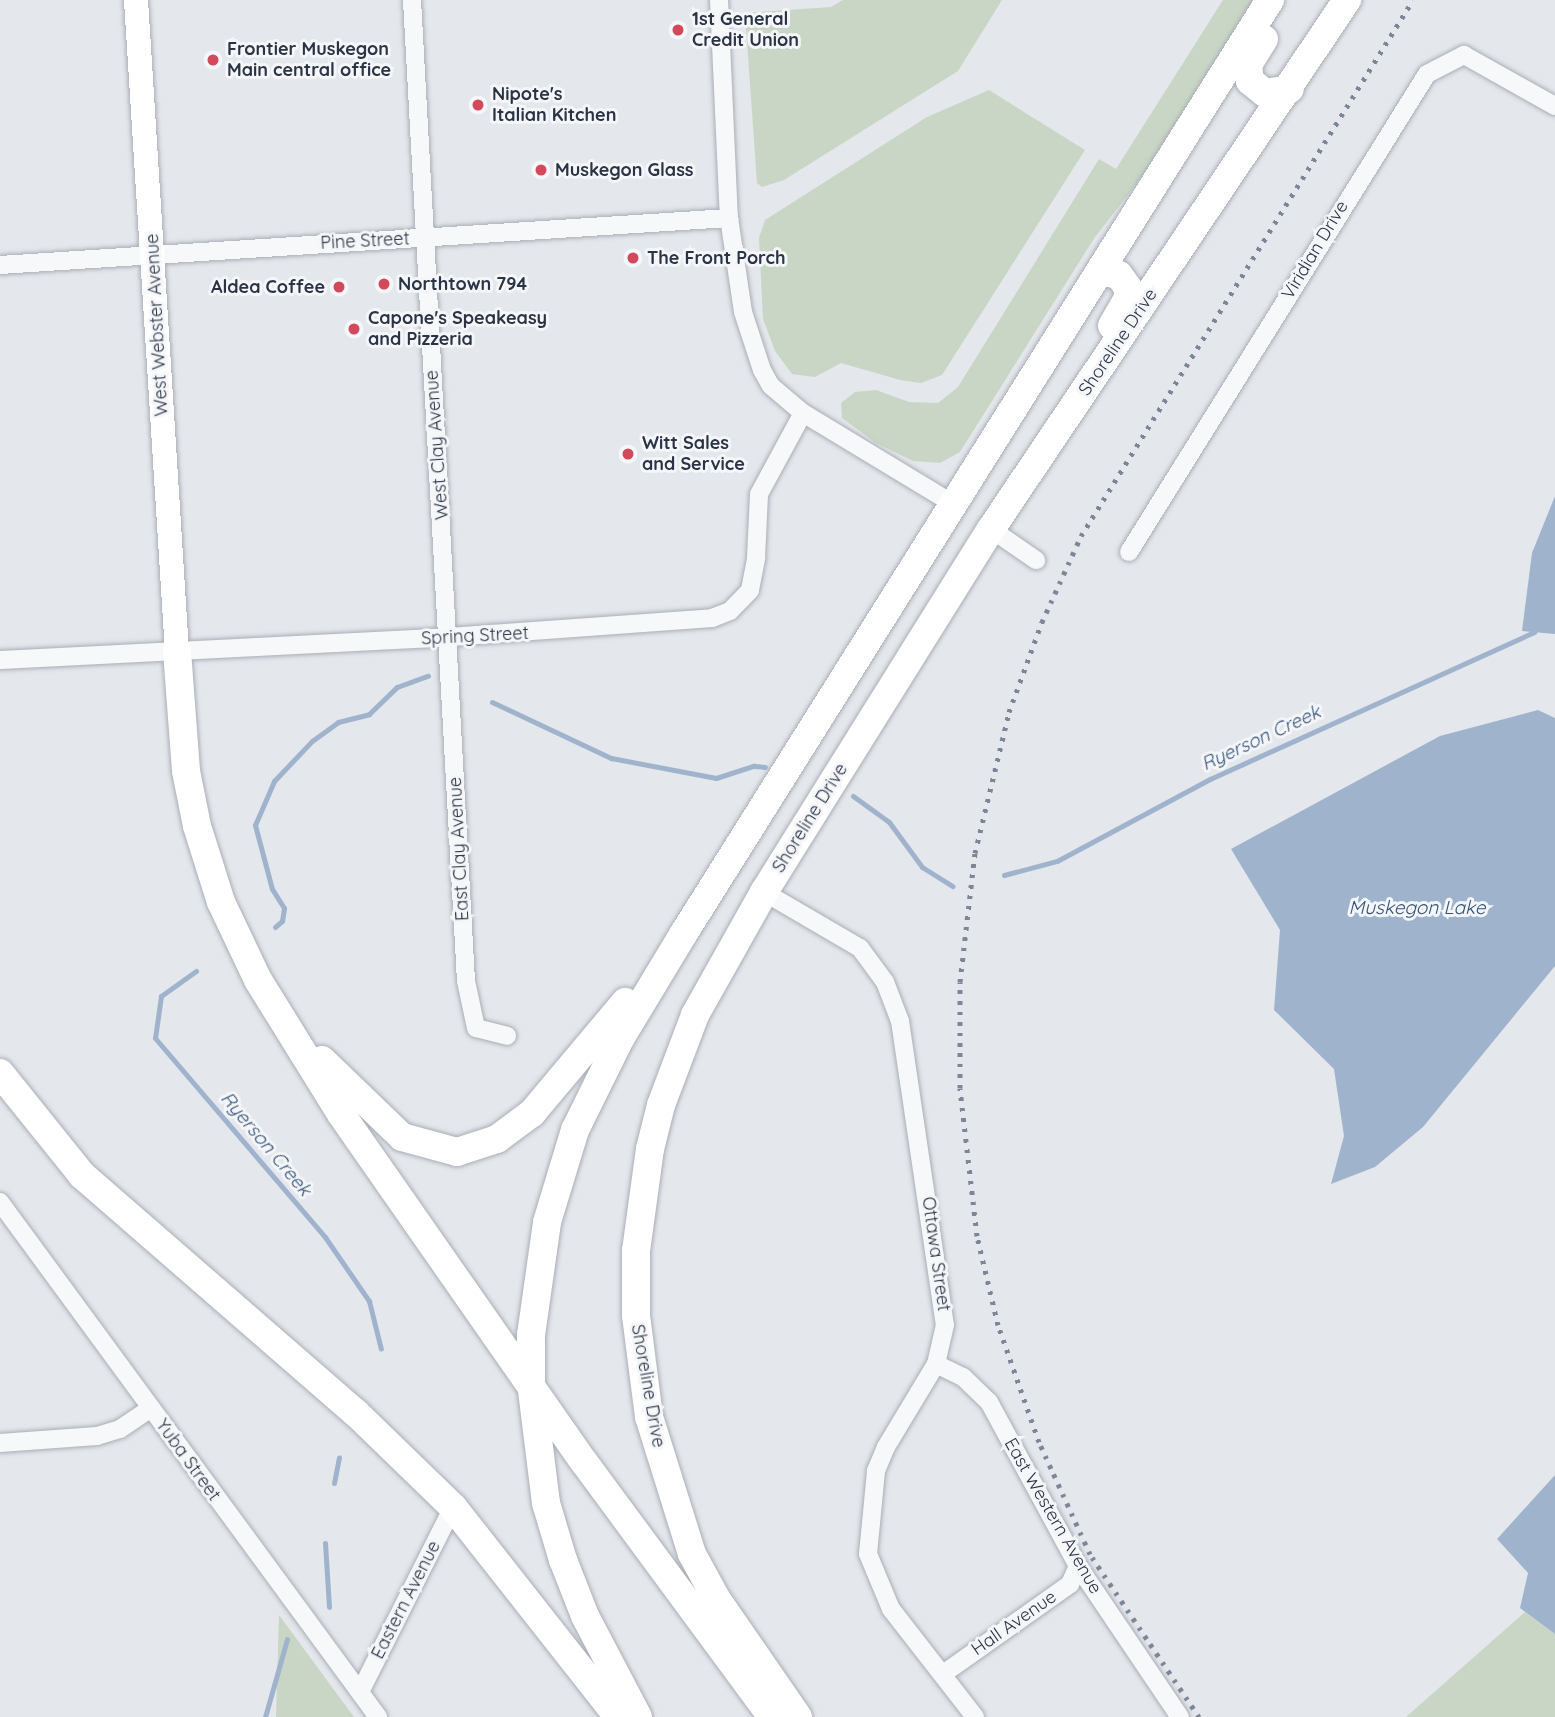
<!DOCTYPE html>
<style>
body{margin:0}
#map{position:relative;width:1555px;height:1717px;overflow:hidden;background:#e4e7ec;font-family:Quicksand,sans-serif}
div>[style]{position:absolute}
.green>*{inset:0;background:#c9d6c5}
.water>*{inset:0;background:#9fb4cc}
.stream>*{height:5px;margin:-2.5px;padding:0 2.5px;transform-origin:2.5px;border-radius:2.5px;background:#9fb4cc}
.roads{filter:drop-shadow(0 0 2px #a9aeb7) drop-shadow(0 0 2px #a9aeb7)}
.minor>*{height:18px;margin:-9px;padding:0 9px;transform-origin:9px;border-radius:9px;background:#f7f8fa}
.secondary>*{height:24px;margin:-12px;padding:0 12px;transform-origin:12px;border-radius:12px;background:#fff}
.trunk>*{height:28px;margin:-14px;padding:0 14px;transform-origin:14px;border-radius:14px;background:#fff}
.rail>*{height:5px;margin-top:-2.5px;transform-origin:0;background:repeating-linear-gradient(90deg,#7d8696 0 3.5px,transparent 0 10.5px)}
.dots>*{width:19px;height:19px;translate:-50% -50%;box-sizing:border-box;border:4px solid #f4f6f9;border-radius:50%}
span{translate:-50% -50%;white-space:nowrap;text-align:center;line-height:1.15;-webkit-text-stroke:6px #f4f6f9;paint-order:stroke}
.poi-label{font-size:18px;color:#2b3445;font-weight:700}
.left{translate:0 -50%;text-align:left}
.right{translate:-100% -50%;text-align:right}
.street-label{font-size:18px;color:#2b3445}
.water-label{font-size:19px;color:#34527a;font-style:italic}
</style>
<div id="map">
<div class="green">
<i style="clip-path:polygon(843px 0,1002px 0,958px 71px,784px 180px,762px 187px,757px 183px,745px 13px,831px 7px)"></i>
<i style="clip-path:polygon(1223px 0,1257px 0,1167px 145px,1095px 237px,960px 452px,940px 463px,913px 461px,876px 443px,842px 418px,841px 403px,855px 392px,876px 390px,909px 402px,938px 403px,958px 387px,1099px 159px,1116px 169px)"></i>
<i style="clip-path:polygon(989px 90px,1085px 150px,942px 375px,921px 383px,900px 380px,841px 363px,815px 377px,792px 374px,775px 351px,763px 319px,759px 238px,765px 220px,927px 117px)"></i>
<i style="clip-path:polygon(1525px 1612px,1555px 1634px,1555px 1717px,1406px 1717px)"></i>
<i style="clip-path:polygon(279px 1615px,354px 1717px,276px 1717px)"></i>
</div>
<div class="water">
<i style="clip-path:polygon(1555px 496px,1555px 634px,1522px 631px,1532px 553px)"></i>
<i style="clip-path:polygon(1538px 710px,1555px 718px,1555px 966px,1423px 1127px,1375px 1167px,1331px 1184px,1344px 1136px,1334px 1069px,1274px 1010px,1280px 930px,1231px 849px,1440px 736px)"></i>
<i style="clip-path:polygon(1555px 1475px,1555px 1634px,1520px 1608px,1528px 1573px,1497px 1539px)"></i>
</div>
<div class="stream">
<i style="left:492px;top:702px;width:132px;rotate:25.2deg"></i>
<i style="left:611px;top:758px;width:107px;rotate:10.8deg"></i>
<i style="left:716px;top:778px;width:40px;rotate:-18deg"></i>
<i style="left:754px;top:766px;width:11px;rotate:5deg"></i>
<i style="left:853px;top:796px;width:44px;rotate:35.8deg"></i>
<i style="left:889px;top:822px;width:56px;rotate:53.7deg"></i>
<i style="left:922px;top:867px;width:36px;rotate:32deg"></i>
<i style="left:1004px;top:875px;width:55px;rotate:-14.8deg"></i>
<i style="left:1057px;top:861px;width:174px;rotate:-28.2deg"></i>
<i style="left:1210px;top:779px;width:356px;rotate:-24.4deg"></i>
<i style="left:275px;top:927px;width:9px;rotate:-41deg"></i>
<i style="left:282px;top:921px;width:13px;rotate:-81deg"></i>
<i style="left:284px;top:908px;width:22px;rotate:-122deg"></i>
<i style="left:272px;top:889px;width:66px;rotate:-104.9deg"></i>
<i style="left:255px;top:825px;width:48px;rotate:-66.6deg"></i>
<i style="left:274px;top:781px;width:55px;rotate:-46.5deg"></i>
<i style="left:312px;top:741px;width:32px;rotate:-36deg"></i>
<i style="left:338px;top:722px;width:32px;rotate:-14deg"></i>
<i style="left:369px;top:714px;width:39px;rotate:-44deg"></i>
<i style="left:397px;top:687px;width:33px;rotate:-20deg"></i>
<i style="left:196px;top:971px;width:43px;rotate:144.5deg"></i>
<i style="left:161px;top:996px;width:42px;rotate:98.1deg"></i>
<i style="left:155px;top:1038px;width:262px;rotate:49.5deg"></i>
<i style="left:325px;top:1237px;width:78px;rotate:55.5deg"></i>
<i style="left:369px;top:1301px;width:49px;rotate:76deg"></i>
<i style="left:334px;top:1483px;width:26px;rotate:-79deg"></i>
<i style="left:325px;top:1543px;width:64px;rotate:86.4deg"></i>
<i style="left:265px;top:1717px;width:81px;rotate:-74.2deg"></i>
</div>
<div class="roads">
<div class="minor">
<i style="left:412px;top:0;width:982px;rotate:86.85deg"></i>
<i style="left:466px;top:981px;width:48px;rotate:78deg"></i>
<i style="left:476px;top:1028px;width:32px;rotate:14deg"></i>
<i style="left:719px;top:0;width:218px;rotate:87.4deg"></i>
<i style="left:729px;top:218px;width:95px;rotate:81.5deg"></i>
<i style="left:743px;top:312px;width:61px;rotate:71.9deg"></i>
<i style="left:762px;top:370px;width:18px;rotate:61deg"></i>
<i style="left:771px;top:386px;width:42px;rotate:40.2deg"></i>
<i style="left:803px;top:413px;width:175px;rotate:31.2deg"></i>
<i style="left:0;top:265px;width:731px;rotate:-3.69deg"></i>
<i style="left:991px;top:529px;width:55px;rotate:34.6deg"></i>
<i style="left:1129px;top:552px;width:563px;rotate:-58.06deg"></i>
<i style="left:1427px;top:74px;width:42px;rotate:-27.2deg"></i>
<i style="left:1464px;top:55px;width:104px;rotate:29.3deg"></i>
<i style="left:0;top:660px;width:450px;rotate:-2.9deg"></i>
<i style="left:449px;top:637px;width:264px;rotate:-4.1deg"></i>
<i style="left:712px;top:618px;width:19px;rotate:-21deg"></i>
<i style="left:730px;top:611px;width:29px;rotate:-46deg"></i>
<i style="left:750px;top:590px;width:33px;rotate:-79deg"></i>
<i style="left:756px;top:558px;width:64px;rotate:-87.3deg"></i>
<i style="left:759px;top:494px;width:92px;rotate:-61.5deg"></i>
<i style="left:764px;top:892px;width:111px;rotate:30.3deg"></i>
<i style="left:860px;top:948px;width:42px;rotate:53.7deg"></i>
<i style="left:885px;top:982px;width:42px;rotate:69deg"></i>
<i style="left:900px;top:1021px;width:307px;rotate:81.6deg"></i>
<i style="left:945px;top:1325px;width:40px;rotate:103deg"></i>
<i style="left:936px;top:1364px;width:97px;rotate:121.1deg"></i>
<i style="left:886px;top:1447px;width:26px;rotate:113deg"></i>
<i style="left:876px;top:1471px;width:83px;rotate:95.5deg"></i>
<i style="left:868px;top:1554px;width:60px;rotate:67.3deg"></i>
<i style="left:891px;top:1609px;width:137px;rotate:52.1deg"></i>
<i style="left:0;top:1202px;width:639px;rotate:53.72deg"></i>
<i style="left:936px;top:1364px;width:30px;rotate:26deg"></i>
<i style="left:963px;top:1377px;width:36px;rotate:44deg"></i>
<i style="left:989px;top:1402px;width:187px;rotate:61.5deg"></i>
<i style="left:1078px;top:1566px;width:182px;rotate:56deg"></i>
<i style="left:0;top:1443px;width:97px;rotate:-4.1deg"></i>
<i style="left:97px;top:1436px;width:24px;rotate:-17deg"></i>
<i style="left:120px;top:1429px;width:36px;rotate:-34deg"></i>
<i style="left:943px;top:1674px;width:156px;rotate:-35.3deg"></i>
<i style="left:1070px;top:1584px;width:20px;rotate:-66deg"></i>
<i style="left:360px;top:1692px;width:207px;rotate:-63.3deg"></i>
</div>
<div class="secondary">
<i style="left:136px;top:0;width:652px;rotate:86.4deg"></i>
</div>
<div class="trunk">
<i style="left:1264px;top:39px;width:31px;rotate:122deg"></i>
<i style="left:1248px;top:65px;width:16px;rotate:83deg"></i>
<i style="left:1250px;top:81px;width:19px;rotate:39deg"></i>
<i style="left:1265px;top:93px;width:25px;rotate:-9deg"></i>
<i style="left:1100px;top:271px;width:19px;rotate:12deg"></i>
<i style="left:1119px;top:275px;width:16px;rotate:55deg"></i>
<i style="left:1128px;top:288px;width:10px;rotate:90deg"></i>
<i style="left:1128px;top:298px;width:32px;rotate:120deg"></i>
<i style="left:177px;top:651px;width:120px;rotate:85.7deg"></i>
<i style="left:186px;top:771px;width:56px;rotate:78.7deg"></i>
<i style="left:197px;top:826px;width:80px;rotate:72.5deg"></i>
<i style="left:221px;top:902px;width:86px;rotate:64.6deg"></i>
<i style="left:258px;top:980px;width:158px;rotate:58.2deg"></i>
<i style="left:341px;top:1114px;width:424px;rotate:55.1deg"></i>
<i style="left:584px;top:1462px;width:317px;rotate:53.6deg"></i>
<i style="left:322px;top:1060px;width:111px;rotate:43.9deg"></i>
<i style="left:402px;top:1137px;width:57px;rotate:15.3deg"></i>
<i style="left:457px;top:1152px;width:42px;rotate:-18deg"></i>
<i style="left:497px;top:1139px;width:44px;rotate:-36.6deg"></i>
<i style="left:532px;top:1113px;width:145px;rotate:-50deg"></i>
<i style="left:0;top:1073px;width:131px;rotate:51.2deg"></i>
<i style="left:82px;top:1175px;width:363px;rotate:41deg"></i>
<i style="left:356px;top:1413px;width:135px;rotate:44.1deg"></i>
<i style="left:453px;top:1507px;width:267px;rotate:51.8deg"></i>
<i style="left:638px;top:1717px;width:114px;rotate:-117.7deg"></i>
<i style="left:585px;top:1616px;width:60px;rotate:-111.4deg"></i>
<i style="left:563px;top:1560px;width:59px;rotate:-106.6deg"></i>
<i style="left:546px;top:1503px;width:121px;rotate:-97.1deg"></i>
<i style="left:531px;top:1383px;width:48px;rotate:-90deg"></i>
<i style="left:531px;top:1335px;width:114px;rotate:-81.9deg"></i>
<i style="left:547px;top:1222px;width:96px;rotate:-73.1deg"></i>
<i style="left:575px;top:1130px;width:102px;rotate:-63.7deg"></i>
<i style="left:620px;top:1039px;width:124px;rotate:-58.9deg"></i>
<i style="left:684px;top:933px;width:1102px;rotate:-57.87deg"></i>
<i style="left:798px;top:1717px;width:145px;rotate:-124.6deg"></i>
<i style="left:716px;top:1598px;width:50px;rotate:-118.6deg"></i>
<i style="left:692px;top:1554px;width:144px;rotate:-107.4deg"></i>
<i style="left:649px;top:1417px;width:103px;rotate:-97.3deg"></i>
<i style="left:636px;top:1315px;width:64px;rotate:-90deg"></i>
<i style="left:636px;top:1251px;width:103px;rotate:-82.2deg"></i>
<i style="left:650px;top:1149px;width:45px;rotate:-76deg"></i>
<i style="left:661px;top:1105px;width:96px;rotate:-69.3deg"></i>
<i style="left:695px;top:1015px;width:141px;rotate:-60.7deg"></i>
<i style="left:764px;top:892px;width:428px;rotate:-58deg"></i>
<i style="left:991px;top:529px;width:638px;rotate:-56.06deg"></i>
</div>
</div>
<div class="rail">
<i style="left:1199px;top:1717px;width:196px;rotate:-123.8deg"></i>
<i style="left:1090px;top:1554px;width:123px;rotate:-114.5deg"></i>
<i style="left:1039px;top:1442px;width:124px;rotate:-109.3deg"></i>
<i style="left:998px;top:1325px;width:91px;rotate:-103.3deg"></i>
<i style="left:977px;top:1236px;width:149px;rotate:-96.6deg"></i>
<i style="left:960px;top:1088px;width:106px;rotate:-90deg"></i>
<i style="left:960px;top:982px;width:130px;rotate:-83.4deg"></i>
<i style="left:975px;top:853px;width:145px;rotate:-76.4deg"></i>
<i style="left:1009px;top:712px;width:96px;rotate:-69.9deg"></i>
<i style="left:1042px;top:622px;width:94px;rotate:-65.6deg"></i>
<i style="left:1081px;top:536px;width:630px;rotate:-58.23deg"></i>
</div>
<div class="dots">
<i style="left:678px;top:30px;background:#d1495b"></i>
<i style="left:213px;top:60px;background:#d1495b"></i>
<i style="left:478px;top:105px;background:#d1495b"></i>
<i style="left:541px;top:170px;background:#d1495b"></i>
<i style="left:633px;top:258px;background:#d1495b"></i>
<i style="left:384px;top:284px;background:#d1495b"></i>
<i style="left:339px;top:287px;background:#d1495b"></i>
<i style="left:354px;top:329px;background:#d1495b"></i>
<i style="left:628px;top:454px;background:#d1495b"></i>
</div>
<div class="poi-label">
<span class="left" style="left:692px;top:30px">1st General<br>Credit Union</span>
<span class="left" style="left:227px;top:60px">Frontier Muskegon<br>Main central office</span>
<span class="left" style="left:492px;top:105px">Nipote's<br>Italian Kitchen</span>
<span class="left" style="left:555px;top:170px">Muskegon Glass</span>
<span class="left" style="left:647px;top:258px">The Front Porch</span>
<span class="left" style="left:398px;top:284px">Northtown 794</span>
<span class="right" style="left:325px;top:287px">Aldea Coffee</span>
<span class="left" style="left:368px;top:329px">Capone's Speakeasy<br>and Pizzeria</span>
<span class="left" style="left:642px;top:454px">Witt Sales<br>and Service</span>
</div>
<div class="street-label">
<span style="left:365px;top:241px;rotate:-3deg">Pine Street</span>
<span style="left:1315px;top:250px;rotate:-59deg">Viridian Drive</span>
<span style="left:157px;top:325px;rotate:-93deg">West Webster Avenue</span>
<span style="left:1118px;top:342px;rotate:-56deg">Shoreline Drive</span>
<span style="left:437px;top:445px;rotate:-94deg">West Clay Avenue</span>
<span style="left:475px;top:636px;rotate:-3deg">Spring Street</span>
<span style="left:810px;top:818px;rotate:-58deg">Shoreline Drive</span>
<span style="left:459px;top:849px;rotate:-93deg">East Clay Avenue</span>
<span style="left:936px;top:1254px;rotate:82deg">Ottawa Street</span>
<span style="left:648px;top:1386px;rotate:80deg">Shoreline Drive</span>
<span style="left:188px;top:1460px;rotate:54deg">Yuba Street</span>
<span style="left:1053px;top:1516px;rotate:60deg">East Western Avenue</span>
<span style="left:406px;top:1600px;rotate:-63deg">Eastern Avenue</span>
<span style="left:1014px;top:1623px;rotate:-35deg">Hall Avenue</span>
</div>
<div class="water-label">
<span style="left:1261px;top:738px;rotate:-25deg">Ryerson Creek</span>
<span style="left:1417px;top:908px">Muskegon Lake</span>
<span style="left:266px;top:1144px;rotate:50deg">Ryerson Creek</span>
</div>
</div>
